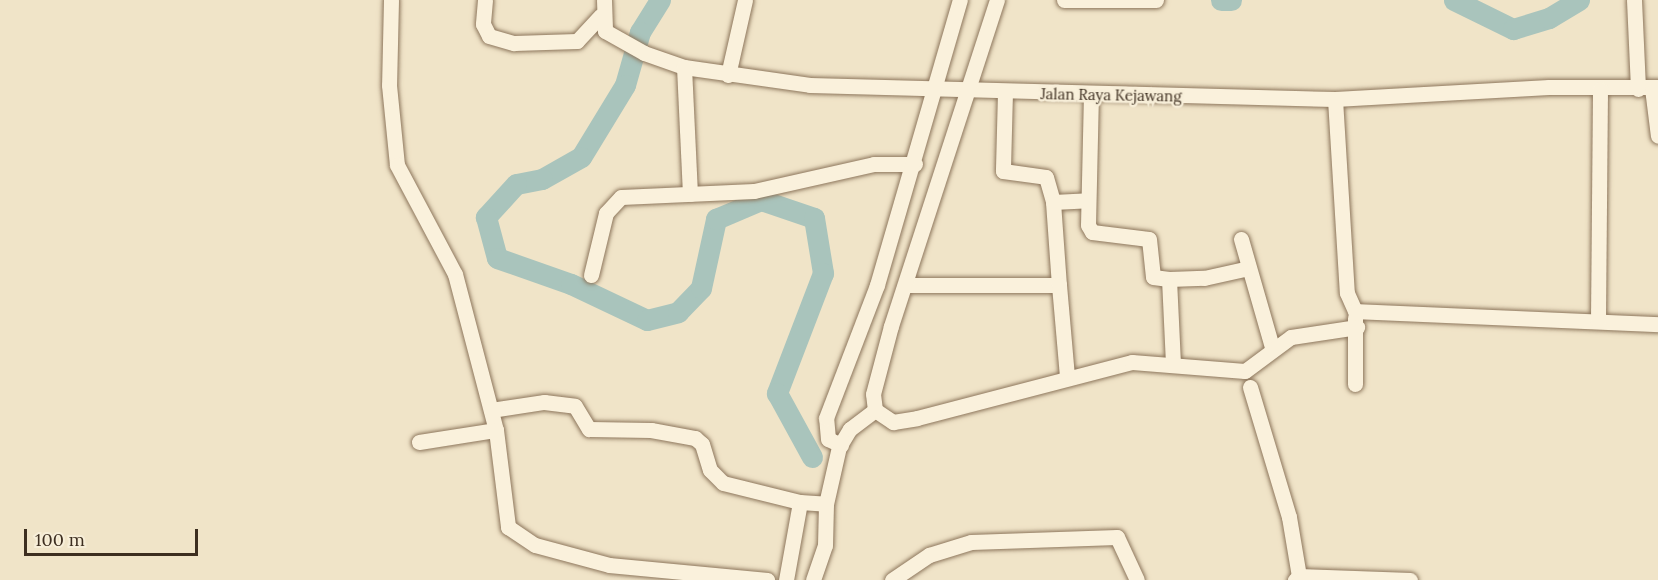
<!DOCTYPE html>
<style>
body{margin:0}
#map{position:relative;width:1658px;height:580px;overflow:hidden;background:#f0e4c8;font-family:Lora,serif}
div>[style]{position:absolute}
.river>*{height:21px;margin:-10.5px;padding:0 10.5px;transform-origin:10.5px;border-radius:10.5px;background:#a9c4bc}
.roads{filter:drop-shadow(0 0 2px #8d765c) drop-shadow(0 0 2px #8d765c)}
.minor>*{height:15px;margin:-7.5px;padding:0 7.5px;transform-origin:7.5px;border-radius:7.5px;background:#faf1dc}
span{translate:-50% -50%;white-space:nowrap;text-align:center;line-height:1.15;-webkit-text-stroke:5px #f7eed8;paint-order:stroke}
.street-label{font-size:15px;color:#3d2e20}
.scale{position:absolute;left:24px;top:529px;width:174px;height:27px;box-sizing:border-box;border:3px solid #3d2e20;border-top:0;padding-left:8px;font-size:18px;line-height:21px;white-space:nowrap;color:#3d2e20;-webkit-text-stroke:4px #f7eed8;paint-order:stroke}
</style>
<div id="map">
<div class="river">
<i style="left:660px;top:0;width:38px;rotate:122deg"></i>
<i style="left:640px;top:32px;width:55px;rotate:105.8deg"></i>
<i style="left:625px;top:85px;width:84px;rotate:121.4deg"></i>
<i style="left:581px;top:157px;width:45px;rotate:150.6deg"></i>
<i style="left:542px;top:179px;width:26px;rotate:169deg"></i>
<i style="left:516px;top:184px;width:45px;rotate:132.3deg"></i>
<i style="left:486px;top:217px;width:42px;rotate:75deg"></i>
<i style="left:497px;top:258px;width:78px;rotate:19.4deg"></i>
<i style="left:571px;top:284px;width:84px;rotate:25.3deg"></i>
<i style="left:647px;top:320px;width:32px;rotate:-14deg"></i>
<i style="left:678px;top:312px;width:33px;rotate:-46deg"></i>
<i style="left:701px;top:288px;width:71px;rotate:-77.7deg"></i>
<i style="left:716px;top:219px;width:49px;rotate:-22.9deg"></i>
<i style="left:761px;top:200px;width:56px;rotate:18.8deg"></i>
<i style="left:814px;top:218px;width:56px;rotate:80.7deg"></i>
<i style="left:823px;top:273px;width:129px;rotate:111deg"></i>
<i style="left:777px;top:393px;width:73px;rotate:61.3deg"></i>
<i style="left:1221px;top:0;width:10px"></i>
<i style="left:1454px;top:0;width:66px;rotate:26.2deg"></i>
<i style="left:1513px;top:29px;width:38px;rotate:-17deg"></i>
<i style="left:1549px;top:18px;width:35px;rotate:-31deg"></i>
</div>
<div class="roads">
<div class="minor">
<i style="left:391px;top:0;width:85px;rotate:91.3deg"></i>
<i style="left:389px;top:85px;width:80px;rotate:84.3deg"></i>
<i style="left:397px;top:165px;width:123px;rotate:62deg"></i>
<i style="left:455px;top:274px;width:161px;rotate:75.3deg"></i>
<i style="left:496px;top:430px;width:98px;rotate:82.9deg"></i>
<i style="left:508px;top:527px;width:32px;rotate:34deg"></i>
<i style="left:535px;top:545px;width:77px;rotate:15.1deg"></i>
<i style="left:609px;top:565px;width:159px;rotate:5.4deg"></i>
<i style="left:485px;top:0;width:24px;rotate:95deg"></i>
<i style="left:483px;top:24px;width:13px;rotate:63deg"></i>
<i style="left:489px;top:36px;width:26px;rotate:16deg"></i>
<i style="left:514px;top:43px;width:63px;rotate:-1.8deg"></i>
<i style="left:577px;top:41px;width:35px;rotate:-47deg"></i>
<i style="left:604px;top:0;width:31px;rotate:88deg"></i>
<i style="left:605px;top:31px;width:45px;rotate:29.4deg"></i>
<i style="left:644px;top:53px;width:42px;rotate:19.3deg"></i>
<i style="left:684px;top:67px;width:127px;rotate:8.1deg"></i>
<i style="left:810px;top:85px;width:525px;rotate:1.53deg"></i>
<i style="left:1335px;top:99px;width:214px;rotate:-3.2deg"></i>
<i style="left:1549px;top:87px;width:109px"></i>
<i style="left:1064px;top:0;width:92px"></i>
<i style="left:1634px;top:0;width:89px;rotate:87.4deg"></i>
<i style="left:684px;top:67px;width:127px;rotate:87.3deg"></i>
<i style="left:728px;top:75px;width:77px;rotate:-77.2deg"></i>
<i style="left:1652px;top:88px;width:48px;rotate:82.9deg"></i>
<i style="left:1005px;top:92px;width:79px;rotate:91.5deg"></i>
<i style="left:1003px;top:171px;width:43px;rotate:7.9deg"></i>
<i style="left:1046px;top:177px;width:26px;rotate:74deg"></i>
<i style="left:1053px;top:202px;width:35px;rotate:-3deg"></i>
<i style="left:1091px;top:93px;width:132px;rotate:91.3deg"></i>
<i style="left:1088px;top:225px;width:8px;rotate:60deg"></i>
<i style="left:1092px;top:232px;width:57px;rotate:7deg"></i>
<i style="left:1149px;top:239px;width:38px;rotate:84deg"></i>
<i style="left:1153px;top:277px;width:16px;rotate:7deg"></i>
<i style="left:1169px;top:279px;width:85px;rotate:87.3deg"></i>
<i style="left:1335px;top:99px;width:194px;rotate:86.5deg"></i>
<i style="left:1347px;top:293px;width:20px;rotate:66deg"></i>
<i style="left:1355px;top:311px;width:303px;rotate:2.5deg"></i>
<i style="left:1053px;top:202px;width:83px;rotate:85.9deg"></i>
<i style="left:1241px;top:239px;width:112px;rotate:74deg"></i>
<i style="left:591px;top:275px;width:64px;rotate:-76.4deg"></i>
<i style="left:606px;top:213px;width:22px;rotate:-47deg"></i>
<i style="left:621px;top:197px;width:133px;rotate:-2.6deg"></i>
<i style="left:754px;top:191px;width:123px;rotate:-12.7deg"></i>
<i style="left:874px;top:164px;width:41px"></i>
<i style="left:1169px;top:279px;width:35px;rotate:-2deg"></i>
<i style="left:1204px;top:278px;width:46px;rotate:-12.5deg"></i>
<i style="left:905px;top:285px;width:154px"></i>
<i style="left:1059px;top:285px;width:91px;rotate:85deg"></i>
<i style="left:1598px;top:320px;width:231px;rotate:-89.5deg"></i>
<i style="left:1355px;top:384px;width:66px;rotate:-90deg"></i>
<i style="left:1250px;top:387px;width:136px;rotate:73.3deg"></i>
<i style="left:1289px;top:517px;width:60px;rotate:80.4deg"></i>
<i style="left:1299px;top:576px;width:6px;rotate:135deg"></i>
<i style="left:491px;top:410px;width:54px;rotate:-8.6deg"></i>
<i style="left:544px;top:402px;width:31px;rotate:7deg"></i>
<i style="left:575px;top:406px;width:27px;rotate:59deg"></i>
<i style="left:589px;top:429px;width:62px;rotate:0.9deg"></i>
<i style="left:651px;top:430px;width:45px;rotate:10.3deg"></i>
<i style="left:695px;top:438px;width:9px;rotate:41deg"></i>
<i style="left:702px;top:444px;width:27px;rotate:73deg"></i>
<i style="left:710px;top:470px;width:18px;rotate:45deg"></i>
<i style="left:723px;top:483px;width:79px;rotate:13.9deg"></i>
<i style="left:875px;top:410px;width:22px;rotate:34deg"></i>
<i style="left:893px;top:422px;width:24px;rotate:-9deg"></i>
<i style="left:917px;top:418px;width:222px;rotate:-14.6deg"></i>
<i style="left:1132px;top:362px;width:113px;rotate:4.6deg"></i>
<i style="left:1245px;top:371px;width:57px;rotate:-36.5deg"></i>
<i style="left:1291px;top:337px;width:67px;rotate:-8.6deg"></i>
<i style="left:419px;top:442px;width:78px;rotate:-8.9deg"></i>
<i style="left:841px;top:445px;width:14px;rotate:-155deg"></i>
<i style="left:828px;top:439px;width:21px;rotate:-95deg"></i>
<i style="left:826px;top:418px;width:142px;rotate:-69deg"></i>
<i style="left:877px;top:285px;width:297px;rotate:-73.8deg"></i>
<i style="left:1299px;top:576px;width:111px;rotate:2.1deg"></i>
<i style="left:786px;top:580px;width:79px;rotate:-79.8deg"></i>
<i style="left:800px;top:502px;width:26px;rotate:4deg"></i>
<i style="left:826px;top:504px;width:58px;rotate:-77.2deg"></i>
<i style="left:839px;top:447px;width:21px;rotate:-59deg"></i>
<i style="left:850px;top:429px;width:31px;rotate:-37deg"></i>
<i style="left:875px;top:410px;width:16px;rotate:-97deg"></i>
<i style="left:873px;top:394px;width:70px;rotate:-75.2deg"></i>
<i style="left:891px;top:326px;width:343px;rotate:-72deg"></i>
<i style="left:813px;top:580px;width:37px;rotate:-71deg"></i>
<i style="left:825px;top:545px;width:41px;rotate:-88.6deg"></i>
<i style="left:892px;top:580px;width:45px;rotate:-34deg"></i>
<i style="left:929px;top:555px;width:44px;rotate:-17.2deg"></i>
<i style="left:971px;top:542px;width:146px;rotate:-2deg"></i>
<i style="left:1117px;top:537px;width:47px;rotate:65.1deg"></i>
</div>
</div>
<div class="street-label">
<span style="left:1111px;top:95px;rotate:1deg">Jalan Raya Kejawang</span>
</div>
<div class="scale">100 m</div>
</div>
